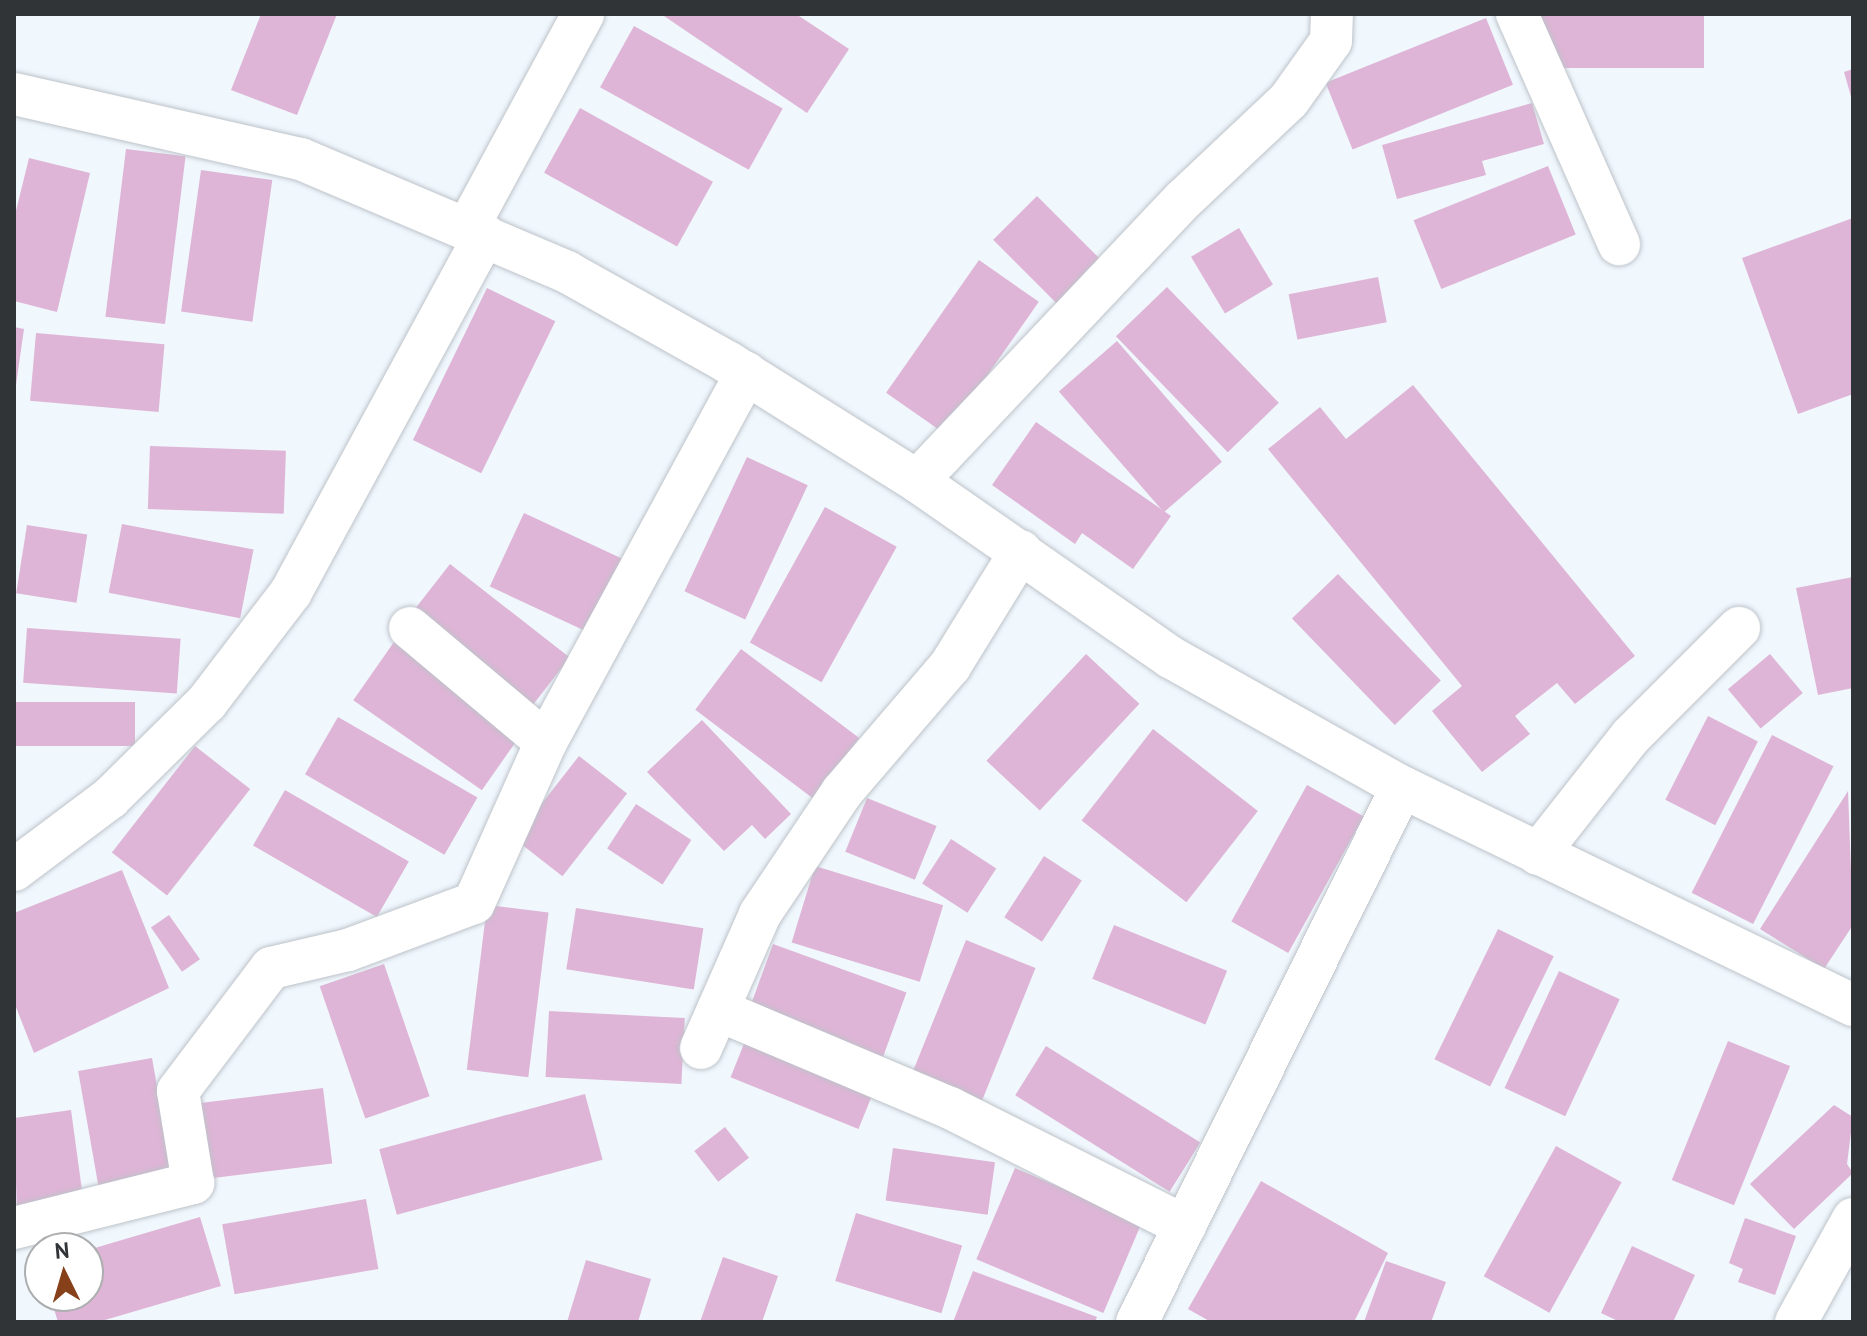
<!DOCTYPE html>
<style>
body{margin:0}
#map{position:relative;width:1867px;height:1336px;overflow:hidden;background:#f0f7fd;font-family:"PT Sans",sans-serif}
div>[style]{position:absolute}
.building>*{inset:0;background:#deb5d6;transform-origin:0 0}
.roads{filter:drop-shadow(0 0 2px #bdc3c9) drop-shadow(0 0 2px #bdc3c9)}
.street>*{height:42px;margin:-21px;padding:0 21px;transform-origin:21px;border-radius:21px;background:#fff}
span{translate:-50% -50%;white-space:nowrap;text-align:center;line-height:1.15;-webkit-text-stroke:8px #fff;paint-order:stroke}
.frame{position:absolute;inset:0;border:16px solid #313436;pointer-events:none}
.north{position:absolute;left:24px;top:1232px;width:80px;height:80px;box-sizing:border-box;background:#fff;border:2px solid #adaeaf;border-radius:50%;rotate:355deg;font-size:22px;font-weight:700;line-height:32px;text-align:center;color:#313436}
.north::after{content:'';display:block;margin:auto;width:28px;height:36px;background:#86411a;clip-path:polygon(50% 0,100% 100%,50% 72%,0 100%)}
</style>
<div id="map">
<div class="building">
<i style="clip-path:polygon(261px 14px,337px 14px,297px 115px,231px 90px)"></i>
<i style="clip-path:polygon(661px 14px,796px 14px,849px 49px,807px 113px)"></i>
<i style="left:1539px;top:14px;width:165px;height:54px"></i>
<i style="left:1486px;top:18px;width:72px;height:173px;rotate:68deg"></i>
<i style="left:634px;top:26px;width:170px;height:70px;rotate:29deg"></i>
<i style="clip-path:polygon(1853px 69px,1853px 100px,1852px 100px,1844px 72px)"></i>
<i style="clip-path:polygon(1532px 103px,1544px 144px,1482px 161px,1486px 175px,1397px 199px,1382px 145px)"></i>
<i style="left:580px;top:108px;width:152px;height:74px;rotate:29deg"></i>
<i style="left:126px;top:149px;width:60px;height:169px;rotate:7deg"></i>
<i style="clip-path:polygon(29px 158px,90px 173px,57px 312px,14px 301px,14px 219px)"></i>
<i style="left:1548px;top:166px;width:74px;height:145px;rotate:68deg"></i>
<i style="left:201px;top:170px;width:72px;height:143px;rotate:8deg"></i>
<i style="left:1037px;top:196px;width:98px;height:62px;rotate:45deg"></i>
<i style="clip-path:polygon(1853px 218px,1853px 394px,1798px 414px,1742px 258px)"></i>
<i style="left:1239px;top:228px;width:66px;height:56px;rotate:59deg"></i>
<i style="left:979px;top:260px;width:73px;height:162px;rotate:35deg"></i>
<i style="left:1378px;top:277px;width:46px;height:91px;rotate:79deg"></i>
<i style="left:1167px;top:287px;width:161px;height:71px;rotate:46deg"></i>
<i style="left:487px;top:288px;width:76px;height:169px;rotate:26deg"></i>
<i style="clip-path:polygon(14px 327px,24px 329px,16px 385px,14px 385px)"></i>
<i style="left:36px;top:333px;width:129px;height:68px;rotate:5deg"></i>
<i style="left:1117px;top:341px;width:160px;height:77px;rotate:49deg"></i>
<i style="clip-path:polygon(1413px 385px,1635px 656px,1575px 704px,1557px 683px,1515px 716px,1530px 734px,1482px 772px,1432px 711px,1462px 686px,1268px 449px,1320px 407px,1346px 439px)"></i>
<i style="clip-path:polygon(1036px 422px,1171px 516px,1133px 569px,1082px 533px,1075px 544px,992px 485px)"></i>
<i style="left:150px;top:446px;width:136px;height:63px;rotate:2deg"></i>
<i style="left:747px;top:457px;width:67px;height:148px;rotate:25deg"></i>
<i style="left:825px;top:507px;width:82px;height:155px;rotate:29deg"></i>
<i style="left:524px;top:513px;width:115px;height:81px;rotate:25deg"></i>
<i style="left:122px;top:524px;width:134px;height:70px;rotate:11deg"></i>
<i style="left:27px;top:525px;width:61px;height:69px;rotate:9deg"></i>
<i style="left:450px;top:564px;width:152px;height:70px;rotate:38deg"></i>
<i style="left:1338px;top:574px;width:148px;height:64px;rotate:46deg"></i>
<i style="clip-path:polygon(1853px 577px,1853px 688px,1818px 695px,1796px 588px)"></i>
<i style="left:27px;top:628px;width:154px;height:55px;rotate:4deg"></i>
<i style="left:394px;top:642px;width:157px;height:71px;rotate:35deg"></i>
<i style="left:741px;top:649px;width:148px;height:76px;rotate:37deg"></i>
<i style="left:1086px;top:654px;width:73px;height:146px;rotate:43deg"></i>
<i style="left:1770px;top:654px;width:51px;height:55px;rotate:50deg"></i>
<i style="left:14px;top:702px;width:121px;height:44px"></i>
<i style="left:1708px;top:716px;width:56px;height:94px;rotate:27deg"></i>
<i style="left:338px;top:717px;width:161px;height:66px;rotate:30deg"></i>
<i style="clip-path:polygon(702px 720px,791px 814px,765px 839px,752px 825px,724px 851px,647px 772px)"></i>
<i style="left:1153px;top:729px;width:133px;height:116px;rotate:38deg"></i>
<i style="left:1772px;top:735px;width:69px;height:177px;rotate:27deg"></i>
<i style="left:195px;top:746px;width:70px;height:135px;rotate:38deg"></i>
<i style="left:579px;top:756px;width:61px;height:105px;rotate:38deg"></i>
<i style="left:1307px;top:785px;width:65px;height:156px;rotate:29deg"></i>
<i style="left:285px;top:790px;width:143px;height:64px;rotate:30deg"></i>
<i style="clip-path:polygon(1848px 791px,1853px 925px,1824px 969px,1760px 929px)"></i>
<i style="left:867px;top:798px;width:75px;height:58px;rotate:22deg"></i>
<i style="left:636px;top:804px;width:66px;height:53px;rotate:33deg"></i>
<i style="left:951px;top:839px;width:54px;height:53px;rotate:33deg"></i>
<i style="left:1044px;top:856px;width:45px;height:73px;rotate:33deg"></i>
<i style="left:815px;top:866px;width:134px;height:80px;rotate:17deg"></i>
<i style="clip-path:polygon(122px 870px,169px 988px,34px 1053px,14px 1002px,14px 913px)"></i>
<i style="left:487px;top:905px;width:62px;height:166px;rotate:7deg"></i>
<i style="left:576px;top:908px;width:129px;height:62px;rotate:9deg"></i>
<i style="left:169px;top:915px;width:54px;height:22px;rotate:55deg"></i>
<i style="left:1114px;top:925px;width:122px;height:58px;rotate:22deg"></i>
<i style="left:1498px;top:929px;width:62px;height:145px;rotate:26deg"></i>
<i style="left:966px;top:940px;width:75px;height:143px;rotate:22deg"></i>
<i style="left:773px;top:944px;width:142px;height:71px;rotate:20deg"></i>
<i style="left:384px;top:964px;width:140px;height:68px;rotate:71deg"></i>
<i style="left:1559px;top:971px;width:67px;height:129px;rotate:25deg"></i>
<i style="left:549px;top:1011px;width:136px;height:66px;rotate:3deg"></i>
<i style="left:750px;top:1029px;width:138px;height:52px;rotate:22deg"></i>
<i style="left:1728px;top:1041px;width:67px;height:150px;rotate:22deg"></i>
<i style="left:1046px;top:1046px;width:182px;height:58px;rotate:32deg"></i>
<i style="left:152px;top:1058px;width:127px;height:75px;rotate:80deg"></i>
<i style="left:323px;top:1088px;width:76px;height:128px;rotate:83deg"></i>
<i style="left:585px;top:1094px;width:68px;height:213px;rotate:75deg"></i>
<i style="clip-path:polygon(1834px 1105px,1853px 1117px,1847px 1164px,1853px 1173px,1794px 1229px,1750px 1184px)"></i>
<i style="clip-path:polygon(71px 1110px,84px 1205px,17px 1215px,14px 1118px)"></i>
<i style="left:725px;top:1127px;width:39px;height:39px;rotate:52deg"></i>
<i style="left:1556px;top:1146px;width:75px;height:149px;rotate:29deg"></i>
<i style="left:893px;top:1148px;width:103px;height:53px;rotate:8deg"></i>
<i style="left:1015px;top:1168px;width:138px;height:99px;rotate:23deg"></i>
<i style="clip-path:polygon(1261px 1181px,1388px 1253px,1354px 1322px,1211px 1322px,1188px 1309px)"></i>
<i style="left:366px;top:1199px;width:71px;height:146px;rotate:80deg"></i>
<i style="left:856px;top:1213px;width:111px;height:71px;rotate:17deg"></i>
<i style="clip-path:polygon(200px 1217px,221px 1286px,98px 1322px,58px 1322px,50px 1296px,88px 1296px,88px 1250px)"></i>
<i style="clip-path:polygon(1745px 1218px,1796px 1236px,1775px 1295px,1738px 1282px,1743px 1269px,1729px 1263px)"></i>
<i style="clip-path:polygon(1632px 1246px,1695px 1275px,1673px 1322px,1620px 1322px,1601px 1313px)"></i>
<i style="clip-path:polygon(723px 1257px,778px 1276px,762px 1322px,700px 1322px)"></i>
<i style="clip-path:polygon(586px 1260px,651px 1279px,638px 1322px,567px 1322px)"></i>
<i style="clip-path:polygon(1386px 1261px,1446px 1282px,1431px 1322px,1364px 1322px)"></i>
<i style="clip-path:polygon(973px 1271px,1097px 1317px,1095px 1322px,953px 1322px)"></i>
</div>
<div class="roads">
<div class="street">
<i style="left:1517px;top:14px;width:252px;rotate:66.1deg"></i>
<i style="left:14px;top:94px;width:294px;rotate:12.8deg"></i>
<i style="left:301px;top:159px;width:289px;rotate:23deg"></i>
<i style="left:567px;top:272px;width:186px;rotate:29.3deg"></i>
<i style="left:729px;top:363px;width:222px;rotate:32.1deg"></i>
<i style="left:917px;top:481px;width:310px;rotate:34.8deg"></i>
<i style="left:1172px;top:658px;width:264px;rotate:29.3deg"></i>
<i style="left:1402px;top:787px;width:501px;rotate:25.8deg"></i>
<i style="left:468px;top:227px;width:242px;rotate:-61.6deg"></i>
<i style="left:917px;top:481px;width:388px;rotate:-46.6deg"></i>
<i style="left:1184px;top:199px;width:144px;rotate:-43.3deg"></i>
<i style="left:1289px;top:100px;width:72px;rotate:-54.6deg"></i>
<i style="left:1331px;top:41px;width:27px;rotate:-88deg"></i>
<i style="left:410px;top:628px;width:177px;rotate:40deg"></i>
<i style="left:546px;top:742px;width:420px;rotate:-61.5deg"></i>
<i style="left:1538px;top:854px;width:150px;rotate:-51.8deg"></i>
<i style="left:1631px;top:736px;width:153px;rotate:-45deg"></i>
<i style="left:14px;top:870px;width:120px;rotate:-36.9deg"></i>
<i style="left:110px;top:798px;width:136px;rotate:-44.7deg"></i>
<i style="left:207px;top:702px;width:138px;rotate:-52.6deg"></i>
<i style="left:291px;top:592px;width:406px;rotate:-61.5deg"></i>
<i style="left:718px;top:1010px;width:252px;rotate:22.9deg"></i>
<i style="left:950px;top:1108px;width:263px;rotate:26.7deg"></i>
<i style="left:701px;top:1048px;width:146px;rotate:-66.2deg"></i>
<i style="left:760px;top:914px;width:147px;rotate:-56.1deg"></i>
<i style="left:842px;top:792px;width:166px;rotate:-49.4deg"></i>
<i style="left:950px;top:666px;width:135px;rotate:-58.3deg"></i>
<i style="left:14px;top:1228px;width:185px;rotate:-14.1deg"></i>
<i style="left:193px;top:1183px;width:93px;rotate:-99.3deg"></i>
<i style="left:178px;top:1091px;width:154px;rotate:-52.9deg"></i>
<i style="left:271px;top:968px;width:79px;rotate:-13.2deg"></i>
<i style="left:348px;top:950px;width:134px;rotate:-20.5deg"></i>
<i style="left:474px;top:903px;width:176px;rotate:-65.9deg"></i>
<i style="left:1137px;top:1322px;width:597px;rotate:-63.65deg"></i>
<i style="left:1796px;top:1322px;width:118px;rotate:-61deg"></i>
</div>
</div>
<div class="frame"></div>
<div class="north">N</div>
</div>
